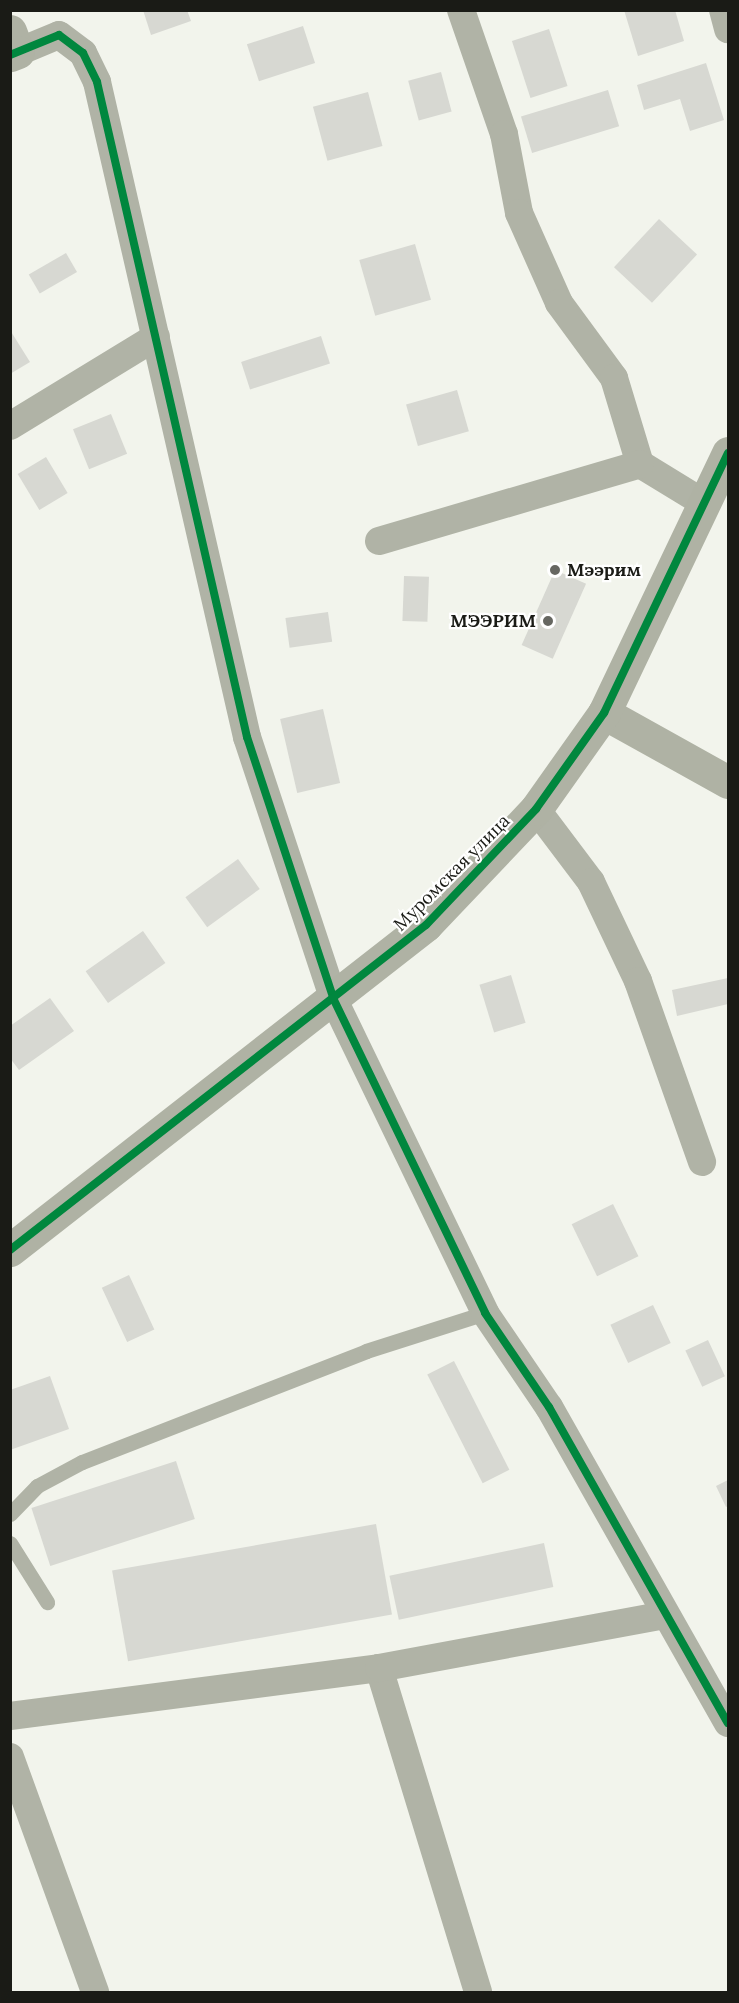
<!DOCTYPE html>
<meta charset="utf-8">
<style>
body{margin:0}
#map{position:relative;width:739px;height:2003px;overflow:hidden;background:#f2f4ec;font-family:Lora,serif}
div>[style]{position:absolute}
.building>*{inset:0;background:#d7d8d2;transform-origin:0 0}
.lane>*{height:15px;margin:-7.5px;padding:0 7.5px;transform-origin:7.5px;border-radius:7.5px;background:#b0b3a6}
.street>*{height:28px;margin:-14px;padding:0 14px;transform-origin:14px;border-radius:14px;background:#b0b3a6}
.secondary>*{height:33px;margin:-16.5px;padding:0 16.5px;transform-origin:16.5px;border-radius:16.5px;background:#afb2a4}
.cycleway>*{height:8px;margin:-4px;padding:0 4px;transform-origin:4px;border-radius:4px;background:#00873e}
.dots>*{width:16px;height:16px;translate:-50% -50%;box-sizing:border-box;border:3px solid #fff;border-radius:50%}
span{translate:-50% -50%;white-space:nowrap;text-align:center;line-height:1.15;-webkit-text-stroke:4.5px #fff;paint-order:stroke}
.poi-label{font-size:18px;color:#1a1b16;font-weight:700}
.left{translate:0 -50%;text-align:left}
.right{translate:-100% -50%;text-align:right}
.street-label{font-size:18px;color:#1a1b16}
.frame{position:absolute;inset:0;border:12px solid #1a1b16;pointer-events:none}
</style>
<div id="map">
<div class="building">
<i style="clip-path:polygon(143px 10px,187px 10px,191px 21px,151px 35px)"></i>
<i style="clip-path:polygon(624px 10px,675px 10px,684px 41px,638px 56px)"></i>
<i style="left:303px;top:26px;width:39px;height:59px;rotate:72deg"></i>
<i style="left:549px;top:29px;width:60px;height:39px;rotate:72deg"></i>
<i style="clip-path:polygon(706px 63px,724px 120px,690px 131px,680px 99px,644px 110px,637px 85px)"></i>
<i style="left:441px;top:72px;width:41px;height:34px;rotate:75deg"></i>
<i style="left:608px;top:90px;width:38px;height:91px;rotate:73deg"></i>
<i style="left:368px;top:92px;width:56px;height:57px;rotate:75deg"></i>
<i style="left:659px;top:219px;width:52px;height:66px;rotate:43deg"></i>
<i style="left:415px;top:244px;width:58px;height:58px;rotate:74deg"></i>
<i style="left:66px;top:253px;width:22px;height:43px;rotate:60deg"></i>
<i style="clip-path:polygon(10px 330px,30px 362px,10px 374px)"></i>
<i style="left:321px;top:336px;width:29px;height:84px;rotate:72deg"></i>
<i style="left:457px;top:390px;width:43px;height:53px;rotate:74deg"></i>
<i style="left:111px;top:414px;width:43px;height:41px;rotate:68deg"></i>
<i style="left:46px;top:457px;width:42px;height:33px;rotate:59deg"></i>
<i style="left:555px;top:570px;width:34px;height:82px;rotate:24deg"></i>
<i style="left:404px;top:576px;width:25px;height:45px;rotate:2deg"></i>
<i style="left:328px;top:612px;width:30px;height:43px;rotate:82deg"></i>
<i style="left:323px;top:709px;width:76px;height:44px;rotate:77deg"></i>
<i style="left:238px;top:859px;width:37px;height:65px;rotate:54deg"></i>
<i style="left:143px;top:931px;width:39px;height:70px;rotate:55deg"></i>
<i style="left:511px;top:975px;width:50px;height:33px;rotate:73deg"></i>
<i style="clip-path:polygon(728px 978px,728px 1004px,677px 1016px,672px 990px)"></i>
<i style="clip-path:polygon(50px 998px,74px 1031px,19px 1070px,10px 1058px,10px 1026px)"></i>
<i style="left:613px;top:1204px;width:58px;height:46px;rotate:64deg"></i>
<i style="left:129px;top:1275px;width:60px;height:30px;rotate:65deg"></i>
<i style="left:653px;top:1305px;width:42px;height:47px;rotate:65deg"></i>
<i style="left:708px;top:1340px;width:40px;height:25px;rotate:65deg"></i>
<i style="left:454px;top:1361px;width:122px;height:30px;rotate:63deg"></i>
<i style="clip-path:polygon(50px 1376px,69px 1429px,10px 1450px,10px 1390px)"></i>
<i style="left:176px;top:1461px;width:61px;height:152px;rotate:72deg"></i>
<i style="clip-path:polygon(728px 1480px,728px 1506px,726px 1507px,716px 1486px)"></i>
<i style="left:376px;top:1524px;width:92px;height:268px;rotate:80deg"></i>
<i style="left:544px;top:1543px;width:45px;height:158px;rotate:78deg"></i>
</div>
<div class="lane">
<i style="left:10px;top:1514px;width:39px;rotate:-46deg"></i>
<i style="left:37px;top:1486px;width:51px;rotate:-28.1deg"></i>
<i style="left:82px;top:1462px;width:305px;rotate:-21.3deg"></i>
<i style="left:366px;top:1351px;width:125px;rotate:-17.7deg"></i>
<i style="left:10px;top:1543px;width:70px;rotate:57.9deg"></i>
</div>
<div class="street">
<i style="left:461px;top:10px;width:131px;rotate:70.9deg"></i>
<i style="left:504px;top:134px;width:80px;rotate:79.2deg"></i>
<i style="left:519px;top:213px;width:98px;rotate:66deg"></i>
<i style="left:559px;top:303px;width:93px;rotate:53.7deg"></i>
<i style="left:614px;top:378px;width:90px;rotate:73.2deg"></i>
<i style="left:640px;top:464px;width:75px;rotate:31.4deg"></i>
<i style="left:723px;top:10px;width:20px;rotate:75deg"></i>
<i style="left:18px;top:52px;width:44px;rotate:-22.5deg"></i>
<i style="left:59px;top:35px;width:30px;rotate:37deg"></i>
<i style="left:83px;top:53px;width:32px;rotate:64deg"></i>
<i style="left:97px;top:82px;width:672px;rotate:77.1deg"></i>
<i style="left:247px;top:737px;width:277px;rotate:71.7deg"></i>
<i style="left:334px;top:1000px;width:348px;rotate:64.2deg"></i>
<i style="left:485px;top:1313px;width:114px;rotate:55.8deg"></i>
<i style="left:549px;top:1407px;width:363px;rotate:60.5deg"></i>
<i style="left:10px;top:426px;width:171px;rotate:-31.4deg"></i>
<i style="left:379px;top:541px;width:272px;rotate:-16.4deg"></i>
<i style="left:536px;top:809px;width:91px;rotate:53deg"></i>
<i style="left:591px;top:882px;width:110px;rotate:64.6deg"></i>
<i style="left:638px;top:981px;width:192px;rotate:70.5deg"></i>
<i style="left:379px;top:1668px;width:339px;rotate:73deg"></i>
<i style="left:10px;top:1716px;width:372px;rotate:-7.4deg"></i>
<i style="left:379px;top:1668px;width:291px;rotate:-10.5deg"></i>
<i style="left:10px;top:1757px;width:250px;rotate:70.1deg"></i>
</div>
<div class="secondary">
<i style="left:10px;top:31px;width:22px;rotate:69deg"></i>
<i style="left:18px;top:52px;width:9px;rotate:159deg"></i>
<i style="left:604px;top:713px;width:142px;rotate:29.1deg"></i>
<i style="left:10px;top:1250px;width:528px;rotate:-38deg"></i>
<i style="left:426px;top:925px;width:160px;rotate:-46.5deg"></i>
<i style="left:536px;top:809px;width:118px;rotate:-54.7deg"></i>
<i style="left:604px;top:713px;width:288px;rotate:-64.5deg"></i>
</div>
<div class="cycleway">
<i style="left:10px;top:55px;width:53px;rotate:-22.2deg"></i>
<i style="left:59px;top:35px;width:30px;rotate:37deg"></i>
<i style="left:83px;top:53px;width:32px;rotate:64deg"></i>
<i style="left:97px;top:82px;width:672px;rotate:77.1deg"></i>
<i style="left:247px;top:737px;width:277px;rotate:71.7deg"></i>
<i style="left:334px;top:1000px;width:348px;rotate:64.2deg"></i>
<i style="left:485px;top:1313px;width:114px;rotate:55.8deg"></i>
<i style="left:549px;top:1407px;width:363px;rotate:60.5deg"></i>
<i style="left:10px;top:1250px;width:528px;rotate:-38deg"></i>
<i style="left:426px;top:925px;width:160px;rotate:-46.5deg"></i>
<i style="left:536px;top:809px;width:118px;rotate:-54.7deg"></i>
<i style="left:604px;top:713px;width:288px;rotate:-64.5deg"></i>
</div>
<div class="dots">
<i style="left:555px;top:570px;background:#666761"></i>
<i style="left:548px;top:621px;background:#666761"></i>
</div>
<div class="poi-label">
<span class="left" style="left:567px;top:570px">Мээрим</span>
<span class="right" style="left:536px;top:621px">МЭЭРИМ</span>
</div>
<div class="street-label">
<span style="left:452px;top:873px;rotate:-45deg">Муромская улица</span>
</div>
<div class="frame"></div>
</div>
